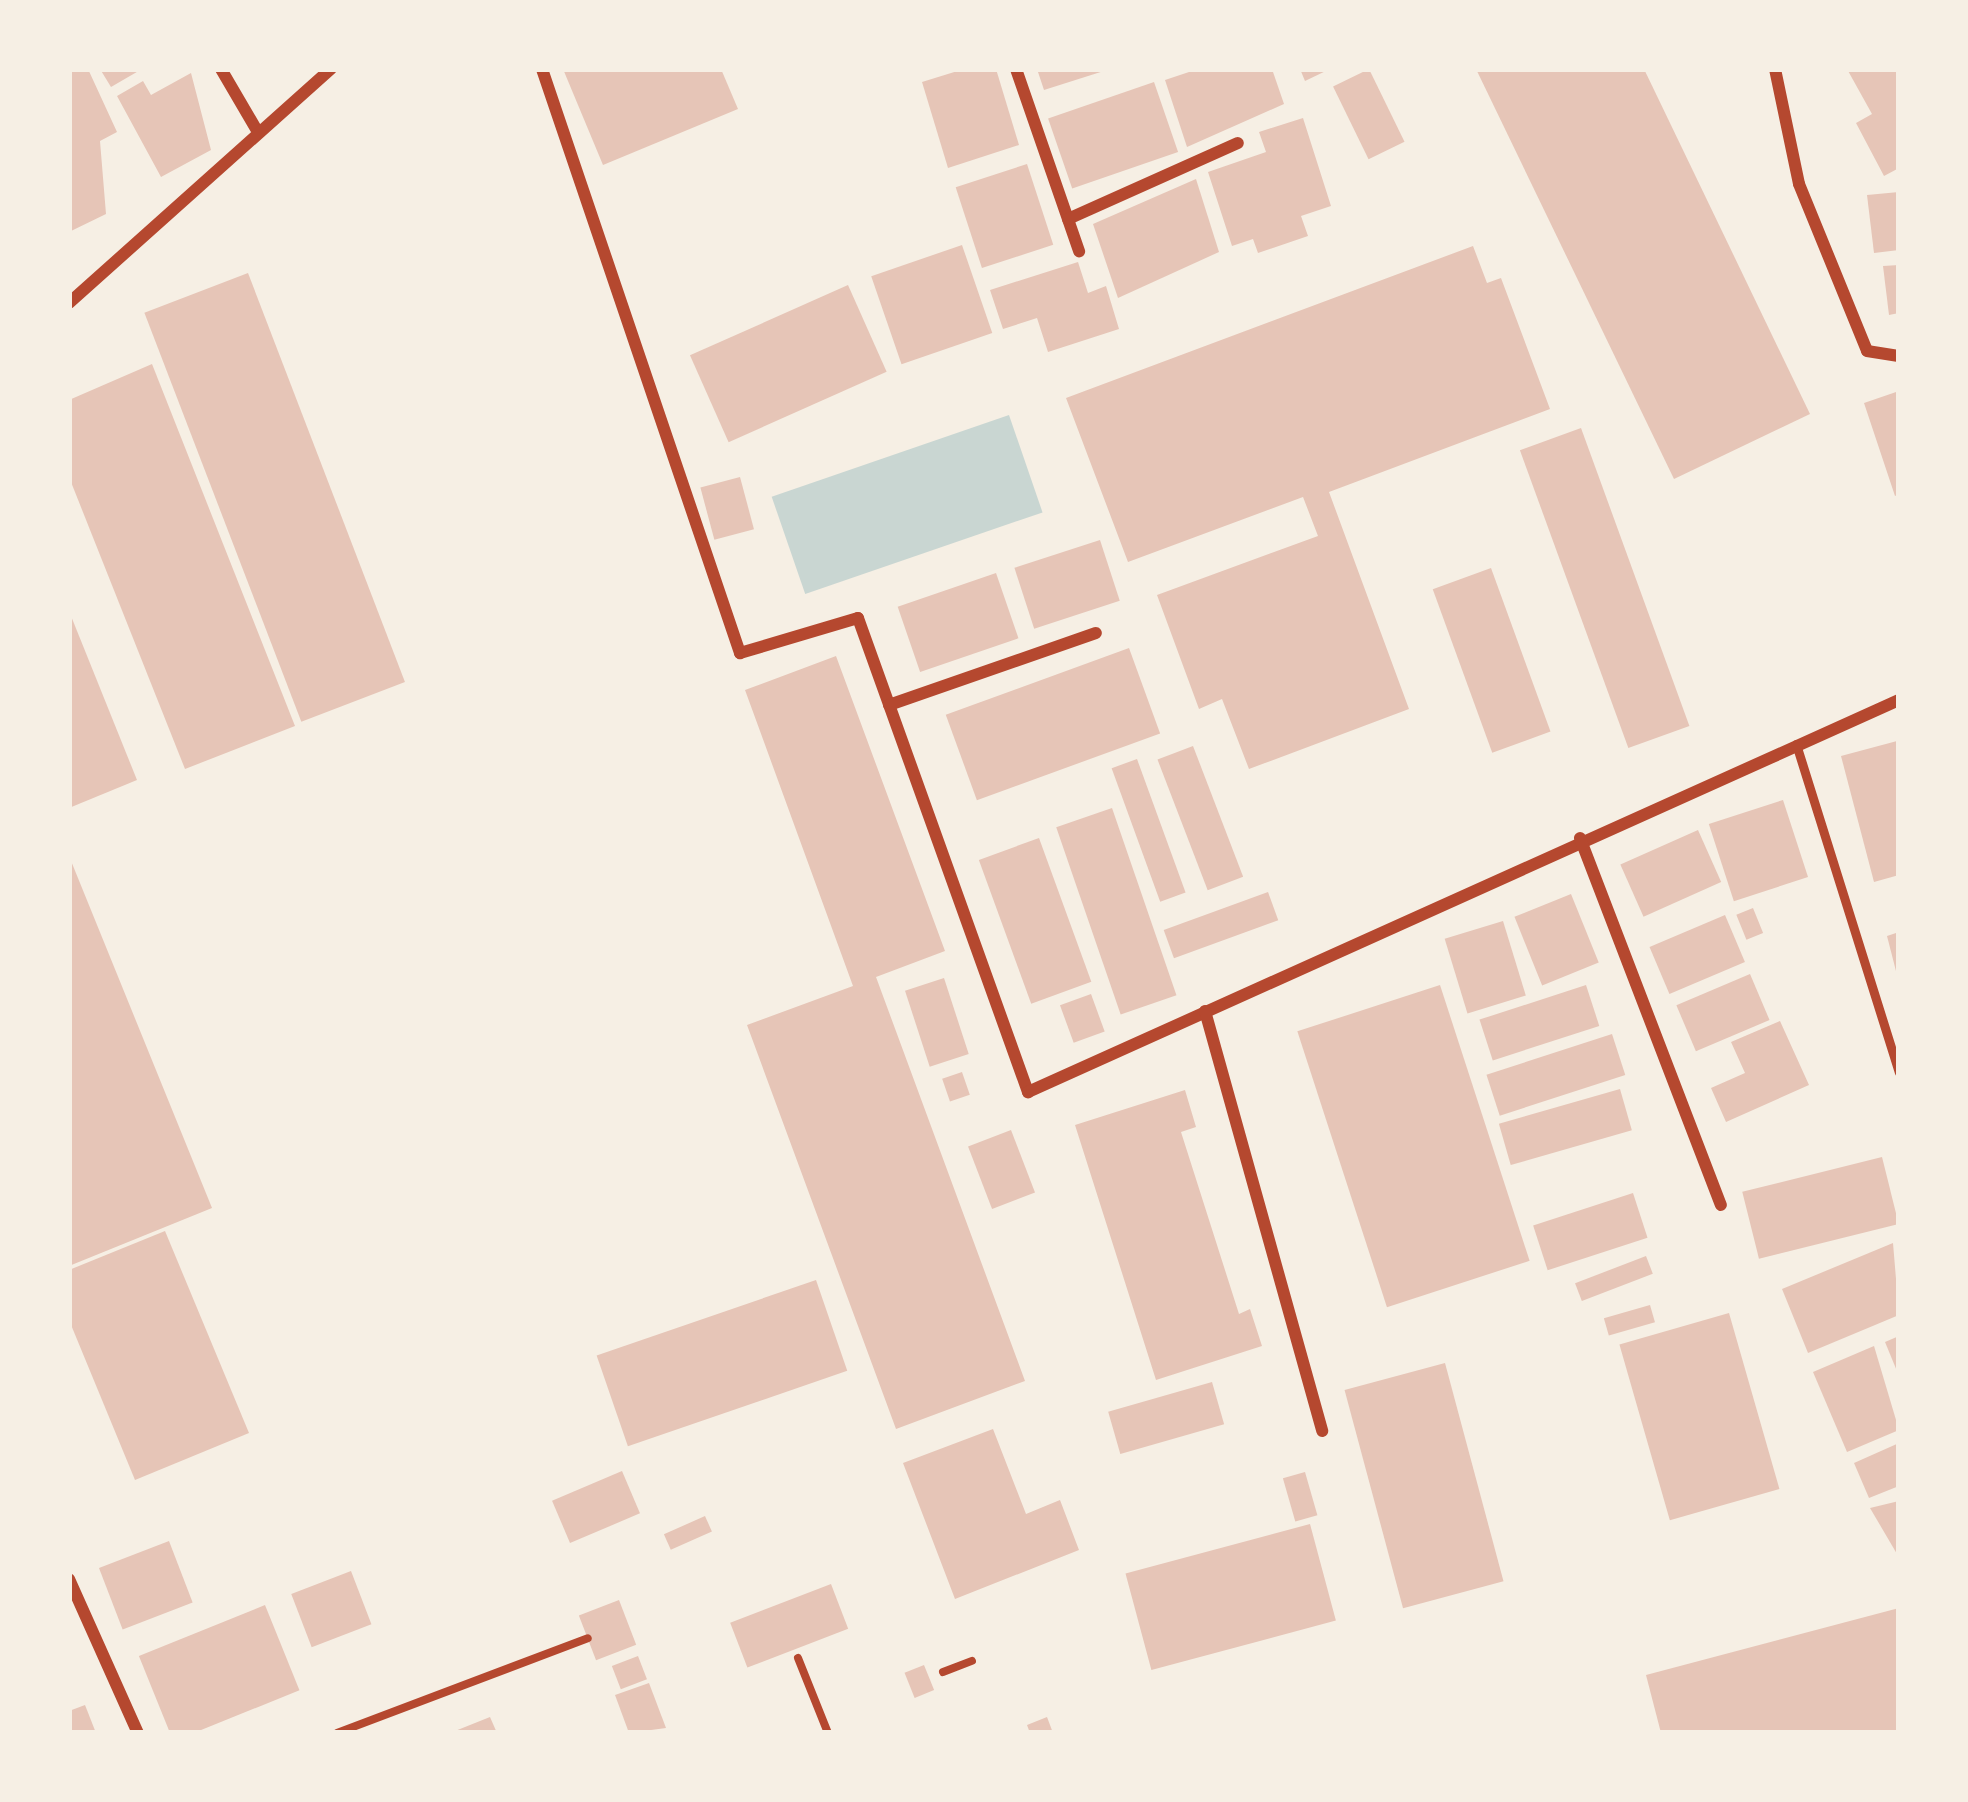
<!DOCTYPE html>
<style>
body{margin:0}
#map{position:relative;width:1968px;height:1802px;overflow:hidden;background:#f6efe4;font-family:Inter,sans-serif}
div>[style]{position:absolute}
.water>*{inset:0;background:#c9d6d2;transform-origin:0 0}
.building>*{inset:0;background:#e6c5b7;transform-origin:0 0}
.path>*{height:8px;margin:-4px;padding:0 4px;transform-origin:4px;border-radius:4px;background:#b5482f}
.service>*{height:9px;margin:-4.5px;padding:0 4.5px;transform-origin:4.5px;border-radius:4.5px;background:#b5482f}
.minor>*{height:12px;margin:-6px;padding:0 6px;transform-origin:6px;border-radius:6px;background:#b5482f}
span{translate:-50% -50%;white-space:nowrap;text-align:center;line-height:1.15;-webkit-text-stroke:10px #f6efe4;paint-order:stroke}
.frame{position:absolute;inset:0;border:72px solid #f6efe4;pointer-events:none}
</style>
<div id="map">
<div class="water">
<i style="left:1009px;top:415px;width:103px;height:251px;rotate:71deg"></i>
</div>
<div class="building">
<i style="clip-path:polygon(69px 69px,88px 69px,117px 132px,100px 141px,106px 214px,69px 232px)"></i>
<i style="clip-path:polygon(100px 69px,142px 69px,111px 87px)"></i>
<i style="clip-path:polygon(563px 69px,721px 69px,738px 109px,603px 165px)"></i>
<i style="clip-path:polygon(964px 69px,996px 69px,1019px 145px,948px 168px,922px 82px)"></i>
<i style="clip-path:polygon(1037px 69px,1107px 69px,1107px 70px,1044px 90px)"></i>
<i style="clip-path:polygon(1198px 69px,1272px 69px,1284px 104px,1187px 147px,1165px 80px)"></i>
<i style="clip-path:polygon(1300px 69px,1330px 69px,1305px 81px)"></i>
<i style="left:1369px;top:69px;width:81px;height:40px;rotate:64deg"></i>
<i style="clip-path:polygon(1476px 69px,1644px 69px,1810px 414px,1674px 479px)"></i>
<i style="clip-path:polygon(1847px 69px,1899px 69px,1899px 168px,1884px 176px,1856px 123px,1872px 114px)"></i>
<i style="clip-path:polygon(191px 73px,211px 150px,161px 177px,117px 96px,143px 81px,151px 95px)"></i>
<i style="left:1154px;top:82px;width:74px;height:112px;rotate:71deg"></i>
<i style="clip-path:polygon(1303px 118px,1331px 206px,1301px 216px,1308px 236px,1258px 253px,1253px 239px,1232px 246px,1208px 172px,1266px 152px,1259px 132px)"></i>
<i style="left:1027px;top:164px;width:85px;height:75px;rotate:72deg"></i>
<i style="clip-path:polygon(1196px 179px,1219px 252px,1118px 298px,1093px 224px)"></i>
<i style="clip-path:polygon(1899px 192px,1899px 250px,1874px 253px,1867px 195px)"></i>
<i style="left:962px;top:245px;width:93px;height:96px;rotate:71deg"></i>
<i style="clip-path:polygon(1473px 246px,1487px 283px,1501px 278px,1550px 409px,1329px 492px,1409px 709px,1249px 769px,1222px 699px,1199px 709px,1157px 595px,1318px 536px,1303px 497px,1128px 562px,1066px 398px)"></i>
<i style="clip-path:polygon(1078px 262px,1088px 293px,1106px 286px,1119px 329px,1048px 352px,1037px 318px,1003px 329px,990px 290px)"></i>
<i style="clip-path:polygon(1899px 265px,1899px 313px,1889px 315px,1883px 266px)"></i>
<i style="left:248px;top:273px;width:438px;height:111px;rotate:69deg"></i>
<i style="left:848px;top:285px;width:95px;height:173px;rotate:66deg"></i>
<i style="clip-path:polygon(152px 364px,295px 726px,185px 769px,69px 477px,69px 400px)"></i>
<i style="clip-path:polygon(1899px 391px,1899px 494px,1895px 496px,1864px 403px)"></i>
<i style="left:1581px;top:428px;width:317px;height:65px;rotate:70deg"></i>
<i style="left:740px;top:477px;width:54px;height:41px;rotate:75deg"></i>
<i style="left:1100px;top:540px;width:64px;height:90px;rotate:72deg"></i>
<i style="left:1491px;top:568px;width:174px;height:62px;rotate:70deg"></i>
<i style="left:996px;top:573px;width:69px;height:104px;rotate:71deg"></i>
<i style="clip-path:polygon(69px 611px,137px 780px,69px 808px)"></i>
<i style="left:1129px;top:648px;width:91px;height:195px;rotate:70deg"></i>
<i style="clip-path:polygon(836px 656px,945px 951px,876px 977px,1025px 1381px,896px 1429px,747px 1025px,853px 986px,745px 690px)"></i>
<i style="clip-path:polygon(1897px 741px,1899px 875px,1874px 882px,1841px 756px)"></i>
<i style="left:1193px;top:746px;width:140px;height:38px;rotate:69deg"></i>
<i style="left:1137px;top:759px;width:142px;height:27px;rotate:70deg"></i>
<i style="left:1783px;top:800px;width:81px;height:78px;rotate:72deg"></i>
<i style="left:1112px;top:808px;width:198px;height:59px;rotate:71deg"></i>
<i style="left:1698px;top:830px;width:57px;height:85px;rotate:66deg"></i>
<i style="left:1039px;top:838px;width:153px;height:64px;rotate:70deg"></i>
<i style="clip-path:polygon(69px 856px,212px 1208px,69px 1266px)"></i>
<i style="left:1268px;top:892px;width:30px;height:111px;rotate:70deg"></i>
<i style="left:1571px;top:894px;width:74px;height:61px;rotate:68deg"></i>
<i style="left:1753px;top:908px;width:27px;height:18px;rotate:68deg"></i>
<i style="left:1725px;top:915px;width:51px;height:82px;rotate:67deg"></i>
<i style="left:1503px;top:921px;width:78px;height:61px;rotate:73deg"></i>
<i style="clip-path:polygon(1899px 932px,1899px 974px,1897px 975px,1887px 936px)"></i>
<i style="left:1750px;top:974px;width:50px;height:80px;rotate:67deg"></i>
<i style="left:944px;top:978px;width:80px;height:41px;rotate:72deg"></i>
<i style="left:1440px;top:985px;width:290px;height:150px;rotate:72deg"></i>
<i style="left:1586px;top:985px;width:43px;height:112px;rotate:72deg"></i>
<i style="left:1091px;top:994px;width:40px;height:33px;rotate:70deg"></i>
<i style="clip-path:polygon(1780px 1021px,1809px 1085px,1726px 1122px,1711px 1088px,1745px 1073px,1731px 1042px)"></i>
<i style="left:1612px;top:1034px;width:43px;height:132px;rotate:72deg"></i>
<i style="left:962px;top:1072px;width:24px;height:21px;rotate:71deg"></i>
<i style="left:1620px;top:1089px;width:43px;height:126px;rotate:74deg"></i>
<i style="clip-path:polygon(1185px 1090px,1196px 1127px,1181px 1132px,1239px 1314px,1250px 1309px,1262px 1346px,1156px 1380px,1075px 1125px)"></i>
<i style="left:1011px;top:1130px;width:67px;height:46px;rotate:69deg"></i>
<i style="left:1882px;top:1157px;width:69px;height:144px;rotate:76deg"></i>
<i style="left:1633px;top:1193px;width:47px;height:105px;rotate:72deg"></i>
<i style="clip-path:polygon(165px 1231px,249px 1433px,135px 1480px,69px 1320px,69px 1270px)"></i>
<i style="clip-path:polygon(1893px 1243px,1899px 1315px,1808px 1353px,1782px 1289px)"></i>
<i style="left:1646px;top:1256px;width:19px;height:76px;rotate:69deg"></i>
<i style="left:816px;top:1280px;width:96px;height:232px;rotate:71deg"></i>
<i style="left:1650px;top:1305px;width:18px;height:48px;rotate:74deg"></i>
<i style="left:1729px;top:1313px;width:183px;height:114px;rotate:74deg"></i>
<i style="clip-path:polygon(1899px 1336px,1899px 1376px,1885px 1342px)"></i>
<i style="clip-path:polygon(1874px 1346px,1899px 1430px,1847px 1452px,1813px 1372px)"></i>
<i style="left:1445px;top:1363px;width:226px;height:104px;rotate:75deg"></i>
<i style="left:1212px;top:1382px;width:44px;height:108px;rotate:74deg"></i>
<i style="clip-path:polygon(993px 1429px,1026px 1514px,1060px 1500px,1079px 1550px,955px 1599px,903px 1463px)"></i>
<i style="clip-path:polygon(1899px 1443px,1899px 1486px,1869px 1498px,1854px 1463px)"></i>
<i style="left:622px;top:1471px;width:46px;height:76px;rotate:67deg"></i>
<i style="left:1305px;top:1472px;width:45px;height:23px;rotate:74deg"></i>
<i style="clip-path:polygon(1899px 1501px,1899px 1554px,1897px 1554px,1870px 1508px)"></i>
<i style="left:705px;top:1516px;width:17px;height:45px;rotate:66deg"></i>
<i style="left:1310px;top:1524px;width:100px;height:191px;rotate:75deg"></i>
<i style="left:169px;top:1541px;width:66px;height:75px;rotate:69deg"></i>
<i style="left:351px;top:1571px;width:57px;height:64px;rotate:69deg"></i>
<i style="left:831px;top:1584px;width:48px;height:108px;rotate:69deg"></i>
<i style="left:619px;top:1600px;width:48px;height:43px;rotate:69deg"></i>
<i style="left:265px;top:1605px;width:92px;height:136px;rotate:68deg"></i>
<i style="clip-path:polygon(1899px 1608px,1899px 1733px,1661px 1733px,1646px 1675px)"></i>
<i style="left:638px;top:1656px;width:25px;height:28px;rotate:69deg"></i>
<i style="left:924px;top:1665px;width:27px;height:21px;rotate:68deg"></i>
<i style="clip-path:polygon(649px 1683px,666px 1728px,629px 1733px,615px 1695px)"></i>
<i style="clip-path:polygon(85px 1705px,96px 1733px,69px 1733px,69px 1711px)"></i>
<i style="clip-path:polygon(490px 1717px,497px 1733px,450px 1733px)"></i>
<i style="clip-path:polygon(1047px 1717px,1053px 1733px,1030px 1733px,1027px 1725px)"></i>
</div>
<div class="path">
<i style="left:798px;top:1658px;width:81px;rotate:68.2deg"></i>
<i style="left:943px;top:1672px;width:31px;rotate:-21deg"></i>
<i style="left:337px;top:1733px;width:268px;rotate:-20.7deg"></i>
</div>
<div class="service">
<i style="left:1796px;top:744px;width:344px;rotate:72.6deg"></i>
</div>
<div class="minor">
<i style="left:221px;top:69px;width:69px;rotate:59.7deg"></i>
<i style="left:542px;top:69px;width:617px;rotate:71.27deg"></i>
<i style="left:740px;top:653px;width:123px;rotate:-16.5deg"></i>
<i style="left:858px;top:618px;width:504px;rotate:70.27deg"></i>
<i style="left:1028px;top:1092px;width:955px;rotate:-24.23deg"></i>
<i style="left:1016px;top:69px;width:193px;rotate:70.9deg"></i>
<i style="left:1775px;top:69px;width:117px;rotate:78.2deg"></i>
<i style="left:1799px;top:184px;width:180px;rotate:67.8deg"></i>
<i style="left:1867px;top:351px;width:32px;rotate:9deg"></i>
<i style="left:1068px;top:219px;width:186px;rotate:-24.1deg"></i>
<i style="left:69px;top:303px;width:351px;rotate:-41.8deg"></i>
<i style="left:889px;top:705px;width:219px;rotate:-19.2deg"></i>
<i style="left:1580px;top:838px;width:393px;rotate:69deg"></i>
<i style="left:1205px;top:1011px;width:436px;rotate:74.4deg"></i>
<i style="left:69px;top:1579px;width:169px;rotate:65.9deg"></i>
</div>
<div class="frame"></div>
</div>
